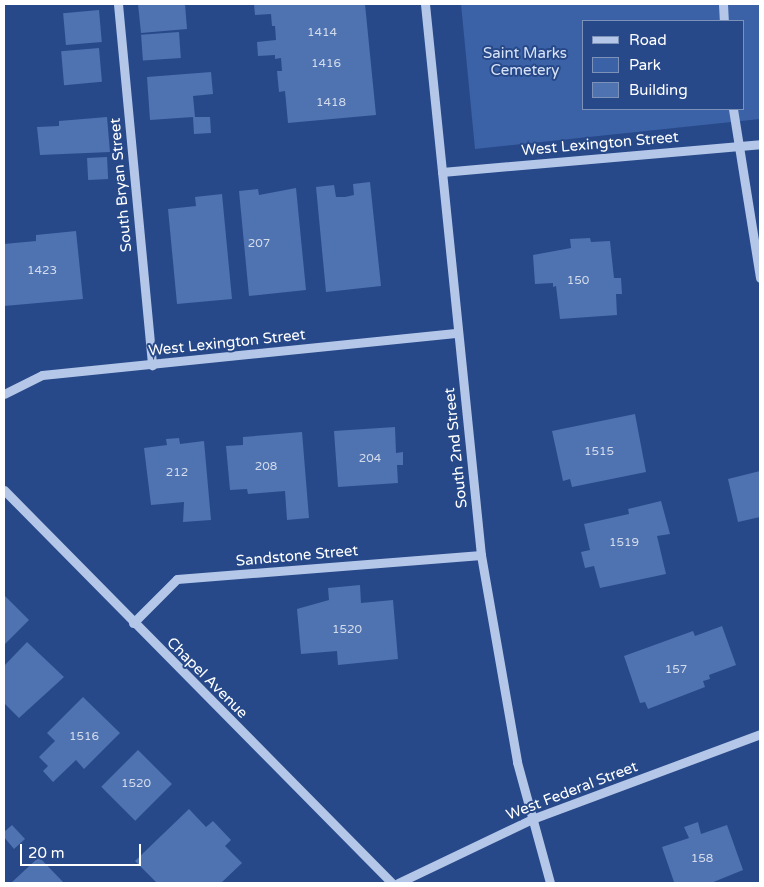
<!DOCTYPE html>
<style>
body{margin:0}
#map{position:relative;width:764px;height:887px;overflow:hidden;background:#274989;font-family:"Varela Round",sans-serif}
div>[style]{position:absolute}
.green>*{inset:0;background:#3b61a6}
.building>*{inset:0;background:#4f72b1;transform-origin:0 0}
.minor>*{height:9px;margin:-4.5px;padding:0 4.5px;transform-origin:4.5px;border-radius:4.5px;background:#b4c7e9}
span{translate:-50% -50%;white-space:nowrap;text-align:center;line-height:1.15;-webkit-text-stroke:4px #274989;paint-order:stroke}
.number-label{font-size:12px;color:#d3dcec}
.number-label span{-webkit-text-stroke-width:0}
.park-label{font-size:15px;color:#d8e3f7}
.street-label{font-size:15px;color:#fff}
.frame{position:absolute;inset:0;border:5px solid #fff;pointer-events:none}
.legend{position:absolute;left:582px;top:20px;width:162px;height:90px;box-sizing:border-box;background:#274989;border:1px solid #7d92b8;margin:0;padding:6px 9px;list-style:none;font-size:15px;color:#fff}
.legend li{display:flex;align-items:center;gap:10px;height:25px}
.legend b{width:25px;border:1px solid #7d92b8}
.scale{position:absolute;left:20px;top:844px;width:121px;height:22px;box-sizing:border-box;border:2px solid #fff;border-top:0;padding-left:6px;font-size:15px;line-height:18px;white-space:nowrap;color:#fff;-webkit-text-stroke:4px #274989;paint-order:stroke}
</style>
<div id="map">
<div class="green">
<i style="clip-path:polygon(evenodd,461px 4px,760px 4px,760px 119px,475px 149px,461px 4px,583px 21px,743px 21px,743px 109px,583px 109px,583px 21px)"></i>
</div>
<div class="building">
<i style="clip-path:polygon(138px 4px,185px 4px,187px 29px,141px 33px)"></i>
<i style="clip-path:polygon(254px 4px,365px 4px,376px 115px,288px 123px,285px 91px,279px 92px,277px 71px,282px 71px,281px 58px,275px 59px,275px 55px,258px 56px,257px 42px,276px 40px,275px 26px,272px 26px,271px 14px,255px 15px)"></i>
<i style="left:99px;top:10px;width:32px;height:36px;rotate:85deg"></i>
<i style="left:179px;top:32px;width:26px;height:38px;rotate:86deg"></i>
<i style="left:99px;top:48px;width:34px;height:38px;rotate:85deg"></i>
<i style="clip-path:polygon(211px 72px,213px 94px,193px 96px,195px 117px,210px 117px,211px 133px,194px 134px,193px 117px,150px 120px,147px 77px)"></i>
<i style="clip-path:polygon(107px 117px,110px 152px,40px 155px,37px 127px,59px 126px,59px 121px)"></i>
<i style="left:107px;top:157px;width:22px;height:20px;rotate:87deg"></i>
<i style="clip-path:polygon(370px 182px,381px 286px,326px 292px,316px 187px,334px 185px,336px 197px,345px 197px,354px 195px,353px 184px)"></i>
<i style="clip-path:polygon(296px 188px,306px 290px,249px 296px,239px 191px,258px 189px,259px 195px)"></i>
<i style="clip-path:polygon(222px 194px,232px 299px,177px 304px,168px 209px,196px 206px,195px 197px)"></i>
<i style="clip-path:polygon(76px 231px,83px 299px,4px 306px,4px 244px,36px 241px,36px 235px)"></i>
<i style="clip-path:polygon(590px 238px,591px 242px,610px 241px,614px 278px,621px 278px,622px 294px,616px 294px,617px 315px,560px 319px,556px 286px,553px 287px,553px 283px,535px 284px,533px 255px,571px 248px,570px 239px)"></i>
<i style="clip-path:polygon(635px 414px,646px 472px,572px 487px,570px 479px,563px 481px,552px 431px)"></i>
<i style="clip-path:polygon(395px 427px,396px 453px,403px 452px,403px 465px,397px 465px,398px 483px,338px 487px,334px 431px)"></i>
<i style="clip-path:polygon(302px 432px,309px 518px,287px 520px,285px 491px,248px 494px,247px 489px,230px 490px,226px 446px,243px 445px,243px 437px)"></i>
<i style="clip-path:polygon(179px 438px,180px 444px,204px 441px,211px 520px,183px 522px,184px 502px,151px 505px,144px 448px,167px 445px,166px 439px)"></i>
<i style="clip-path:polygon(760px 471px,760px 517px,738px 522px,728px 479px)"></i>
<i style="clip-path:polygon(661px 501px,670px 534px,657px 536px,666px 574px,600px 588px,594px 566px,585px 568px,581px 552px,590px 550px,584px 524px,629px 514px,628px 509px)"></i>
<i style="clip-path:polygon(360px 585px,361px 603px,393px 600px,398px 659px,338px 665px,337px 651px,301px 654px,297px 609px,329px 600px,328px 588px)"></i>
<i style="clip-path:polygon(4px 595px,29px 620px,4px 645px)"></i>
<i style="clip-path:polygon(722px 626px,736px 665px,709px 675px,710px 679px,703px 681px,705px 687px,648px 709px,645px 702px,640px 703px,624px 656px,693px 631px,695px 636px)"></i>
<i style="clip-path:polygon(27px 642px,64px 677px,19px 718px,4px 703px,4px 666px)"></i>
<i style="clip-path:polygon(83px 697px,120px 733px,84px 769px,76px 760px,53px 782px,43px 771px,48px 766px,39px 757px,55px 741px,47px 733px)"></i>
<i style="left:138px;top:750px;width:48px;height:52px;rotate:45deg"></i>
<i style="clip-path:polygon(189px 809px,206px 827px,213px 821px,231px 840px,225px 846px,242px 863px,221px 883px,157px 883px,135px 861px)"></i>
<i style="clip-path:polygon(698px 822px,701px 834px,727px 825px,743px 870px,711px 883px,670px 883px,674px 882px,662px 847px,689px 838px,684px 827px)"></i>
<i style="clip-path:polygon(12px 825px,25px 839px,14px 849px,4px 837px,4px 832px)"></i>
<i style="clip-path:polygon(39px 857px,64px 883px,11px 883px)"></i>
</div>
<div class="minor">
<i style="left:118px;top:4px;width:363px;rotate:84.6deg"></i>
<i style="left:425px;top:4px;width:554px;rotate:84.2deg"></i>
<i style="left:481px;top:555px;width:210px;rotate:80.1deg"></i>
<i style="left:517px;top:762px;width:125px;rotate:74.7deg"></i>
<i style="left:723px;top:4px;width:17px;rotate:87deg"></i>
<i style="left:733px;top:109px;width:171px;rotate:80.9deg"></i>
<i style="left:442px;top:172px;width:319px;rotate:-5deg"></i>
<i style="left:4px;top:394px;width:42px;rotate:-26.6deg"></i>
<i style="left:42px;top:375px;width:418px;rotate:-5.8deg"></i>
<i style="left:4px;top:490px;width:552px;rotate:45.37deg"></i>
<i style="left:133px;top:623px;width:62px;rotate:-45deg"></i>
<i style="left:177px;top:579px;width:305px;rotate:-4.5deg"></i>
<i style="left:398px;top:883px;width:148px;rotate:-25.5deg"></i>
<i style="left:532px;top:819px;width:243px;rotate:-20.4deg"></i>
</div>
<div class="number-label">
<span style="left:322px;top:33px">1414</span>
<span style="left:326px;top:64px">1416</span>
<span style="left:331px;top:103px">1418</span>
<span style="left:259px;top:244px">207</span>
<span style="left:42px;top:271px">1423</span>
<span style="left:578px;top:281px">150</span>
<span style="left:599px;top:452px">1515</span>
<span style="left:370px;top:459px">204</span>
<span style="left:266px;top:467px">208</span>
<span style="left:177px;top:473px">212</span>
<span style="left:624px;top:543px">1519</span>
<span style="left:347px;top:630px">1520</span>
<span style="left:676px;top:670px">157</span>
<span style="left:84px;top:737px">1516</span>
<span style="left:136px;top:784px">1520</span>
<span style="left:702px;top:859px">158</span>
</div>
<div class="park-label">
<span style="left:525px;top:62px">Saint Marks<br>Cemetery</span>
</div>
<div class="street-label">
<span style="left:600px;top:144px;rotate:-5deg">West Lexington Street</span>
<span style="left:121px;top:185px;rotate:-95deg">South Bryan Street</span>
<span style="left:227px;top:343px;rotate:-6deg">West Lexington Street</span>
<span style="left:456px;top:448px;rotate:-96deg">South 2nd Street</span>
<span style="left:297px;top:556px;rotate:-5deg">Sandstone Street</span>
<span style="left:207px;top:678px;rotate:45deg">Chapel Avenue</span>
<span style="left:572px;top:791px;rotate:-21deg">West Federal Street</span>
</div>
<div class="frame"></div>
<ul class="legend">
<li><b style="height:6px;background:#b4c7e9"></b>Road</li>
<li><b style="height:14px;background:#3b61a6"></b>Park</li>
<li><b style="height:14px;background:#4f72b1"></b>Building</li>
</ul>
<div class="scale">20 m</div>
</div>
